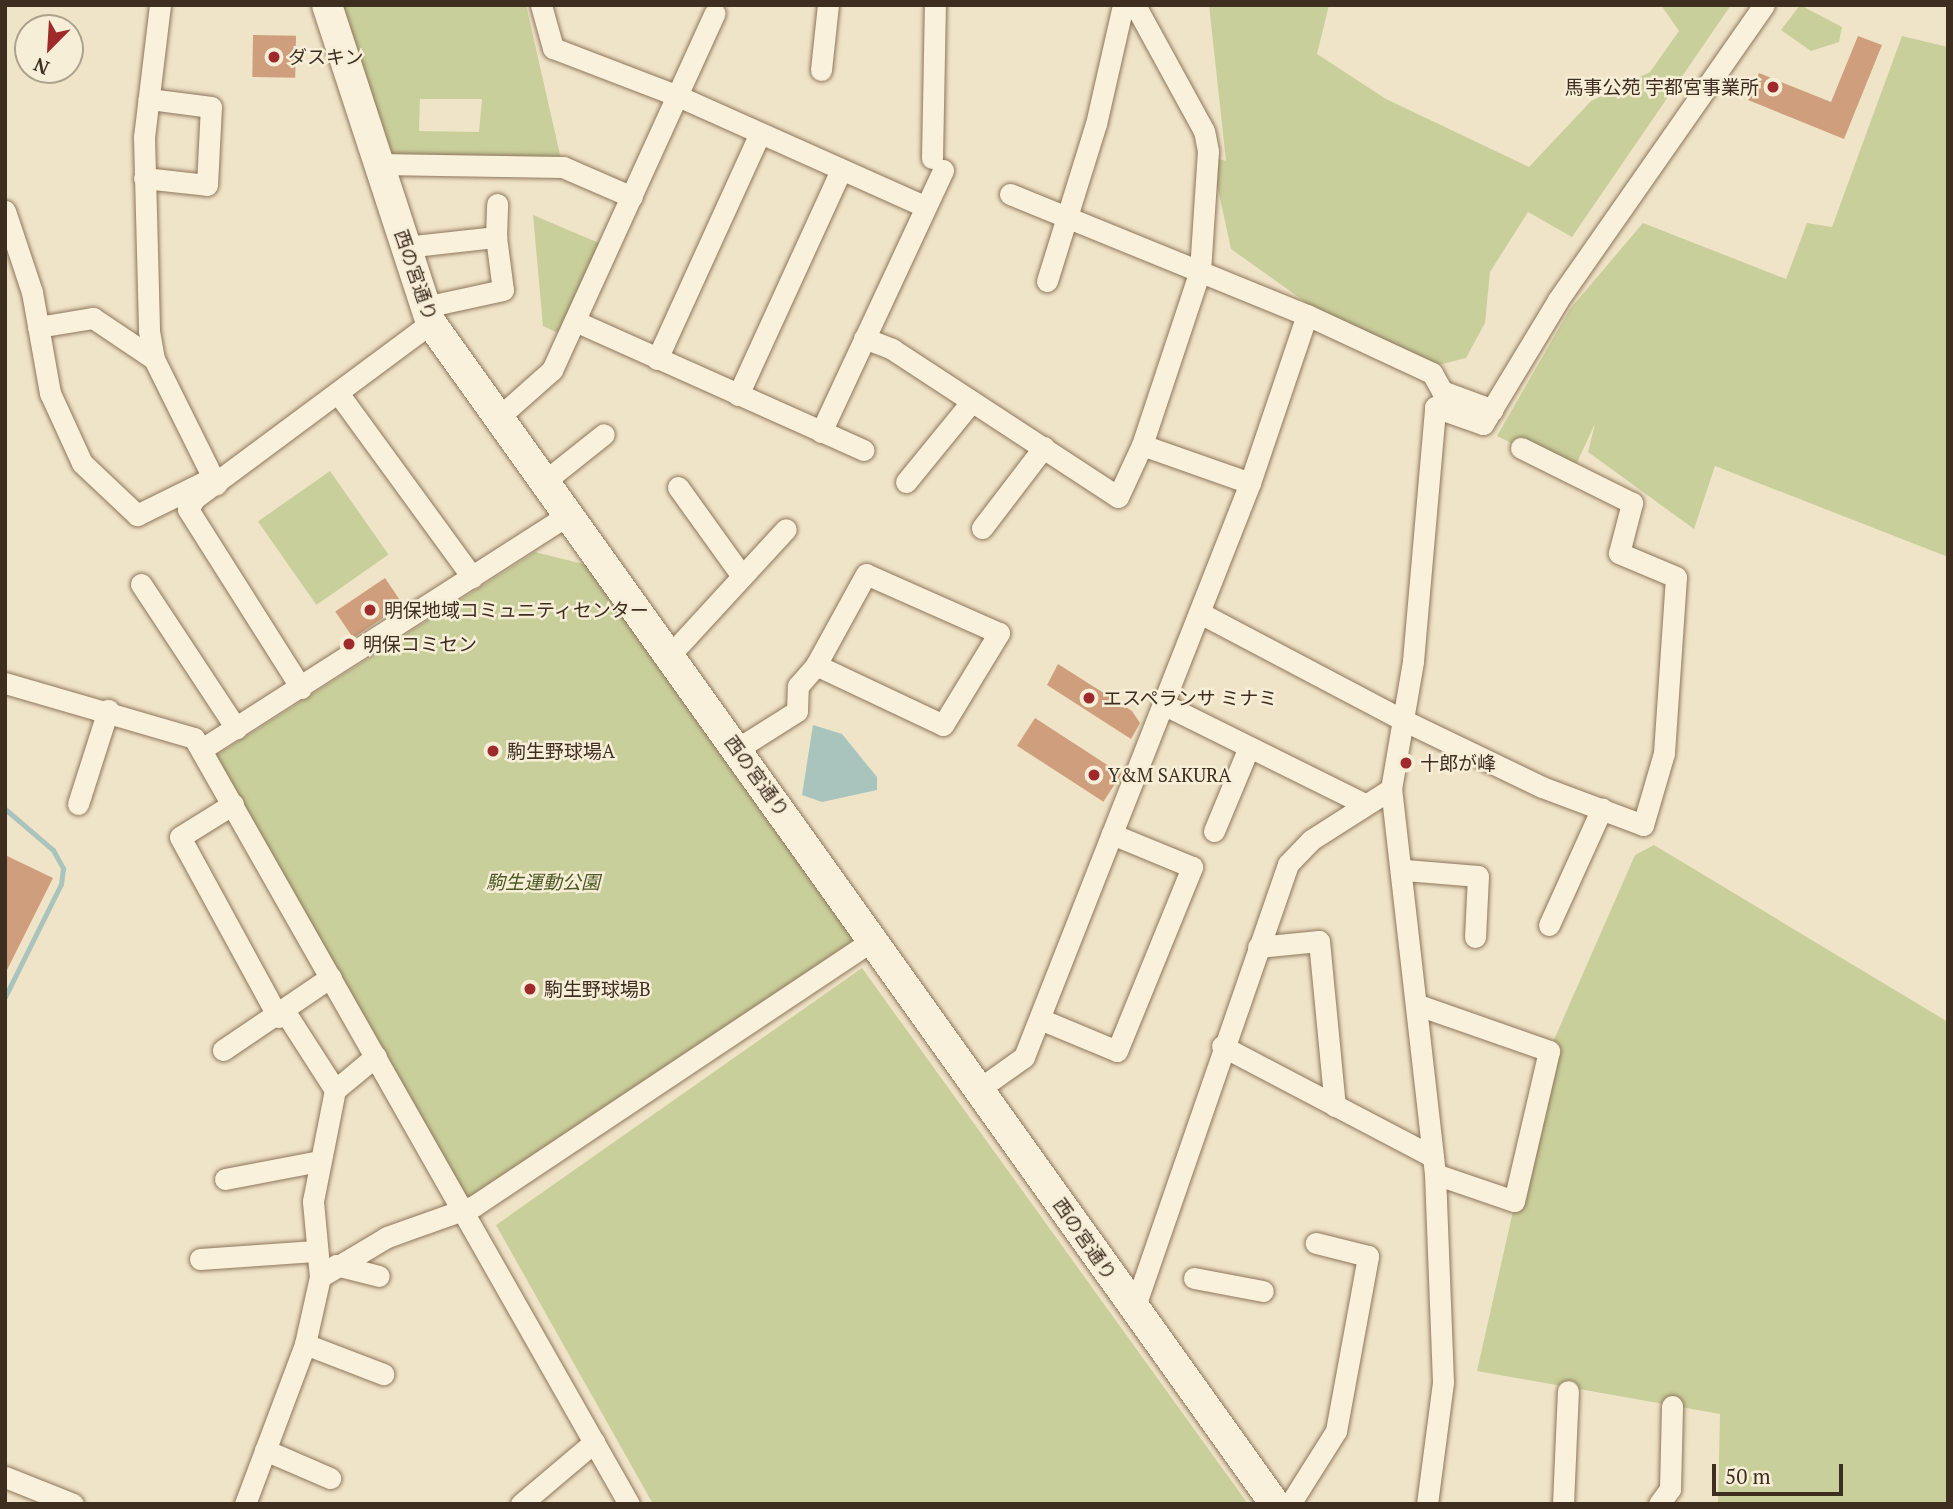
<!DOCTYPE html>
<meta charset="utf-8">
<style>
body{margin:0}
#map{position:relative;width:1953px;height:1509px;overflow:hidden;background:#f0e4c8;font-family:"PT Serif","Noto Sans JP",serif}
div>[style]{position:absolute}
.green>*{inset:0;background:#c9cf9b;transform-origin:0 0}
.water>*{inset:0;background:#a9c4bc}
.stream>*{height:5px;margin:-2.5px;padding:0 2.5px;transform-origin:2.5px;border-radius:2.5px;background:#a9c4bc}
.building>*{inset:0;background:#cf9f7d;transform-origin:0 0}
.roads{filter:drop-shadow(0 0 2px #8d765c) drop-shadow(0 0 2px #8d765c)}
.street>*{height:21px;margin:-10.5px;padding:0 10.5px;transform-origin:10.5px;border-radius:10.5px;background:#faf1dc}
.secondary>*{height:30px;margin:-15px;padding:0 15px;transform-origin:15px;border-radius:15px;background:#faf1dc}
.dots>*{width:19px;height:19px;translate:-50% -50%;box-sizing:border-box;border:4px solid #f7eed8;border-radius:50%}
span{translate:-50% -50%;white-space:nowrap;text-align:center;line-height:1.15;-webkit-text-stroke:5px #f7eed8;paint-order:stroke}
.poi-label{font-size:19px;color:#3d2e20}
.left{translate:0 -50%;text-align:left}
.right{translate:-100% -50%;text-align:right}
.street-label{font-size:19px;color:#3d2e20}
.park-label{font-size:19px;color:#4d5a26;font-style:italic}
.frame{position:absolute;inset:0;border:7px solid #3d2e20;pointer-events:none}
.north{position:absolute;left:14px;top:14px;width:70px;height:70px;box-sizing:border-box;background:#f7eed8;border:2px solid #ada18e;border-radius:50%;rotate:204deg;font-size:19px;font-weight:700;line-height:28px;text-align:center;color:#3d2e20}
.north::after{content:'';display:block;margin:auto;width:24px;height:32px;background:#9e2a2b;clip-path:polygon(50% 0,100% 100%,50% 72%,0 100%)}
.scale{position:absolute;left:1712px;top:1464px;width:131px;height:32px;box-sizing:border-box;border:4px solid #3d2e20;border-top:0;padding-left:9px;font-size:21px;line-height:24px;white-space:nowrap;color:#3d2e20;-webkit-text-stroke:5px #f7eed8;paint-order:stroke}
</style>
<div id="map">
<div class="green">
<i style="clip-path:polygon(evenodd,342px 5px,526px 5px,561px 159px,389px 159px,342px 5px,420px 99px,482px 99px,479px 132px,419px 131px,420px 99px)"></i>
<i style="clip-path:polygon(1209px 5px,1329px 5px,1317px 54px,1386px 99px,1529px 167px,1591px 101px,1650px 72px,1679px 31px,1661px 5px,1731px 5px,1572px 237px,1528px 212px,1490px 272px,1485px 323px,1466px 358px,1438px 365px,1311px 306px,1231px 249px,1211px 157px,1226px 161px)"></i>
<i style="clip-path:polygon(1800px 5px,1842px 27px,1839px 42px,1811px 51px,1781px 30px)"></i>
<i style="clip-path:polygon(1902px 36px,1948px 47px,1948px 557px,1715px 466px,1694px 529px,1588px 452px,1595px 424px,1572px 473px,1497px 436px,1570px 309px,1643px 223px,1786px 279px,1807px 223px,1832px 227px)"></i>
<i style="clip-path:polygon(533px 215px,599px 243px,560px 334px,543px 326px)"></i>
<i style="left:330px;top:471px;width:102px;height:88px;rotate:55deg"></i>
<i style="clip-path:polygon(535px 552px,591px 566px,860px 938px,466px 1203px,215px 756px)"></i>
<i style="clip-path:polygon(1654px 845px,1948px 1022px,1948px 1504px,1718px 1504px,1720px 1414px,1477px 1371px,1549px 1051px,1635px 855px)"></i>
<i style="clip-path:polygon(862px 968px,1248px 1504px,653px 1504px,496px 1225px)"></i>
</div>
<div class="water">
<i style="clip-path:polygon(813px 725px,842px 734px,877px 777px,877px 790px,822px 802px,802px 795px)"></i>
</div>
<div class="stream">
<i style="left:5px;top:809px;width:63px;rotate:40.5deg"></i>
<i style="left:53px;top:850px;width:21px;rotate:61deg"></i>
<i style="left:63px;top:868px;width:16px;rotate:97deg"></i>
<i style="left:61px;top:884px;width:126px;rotate:116.4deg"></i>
</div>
<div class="building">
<i style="left:253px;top:35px;width:43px;height:42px;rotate:1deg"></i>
<i style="clip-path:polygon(1858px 36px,1882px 45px,1844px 139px,1748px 100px,1759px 73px,1831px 102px)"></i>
<i style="left:385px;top:578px;width:32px;height:60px;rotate:56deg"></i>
<i style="clip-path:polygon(1058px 664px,1132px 711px,1140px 723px,1131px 739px,1047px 685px)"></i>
<i style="left:1035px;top:718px;width:103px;height:33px;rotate:33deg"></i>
<i style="clip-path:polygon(5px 855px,53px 878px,5px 974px)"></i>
</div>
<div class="roads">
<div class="street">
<i style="left:160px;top:5px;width:133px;rotate:96.9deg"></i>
<i style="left:144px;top:137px;width:194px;rotate:88.5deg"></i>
<i style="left:149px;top:331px;width:28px;rotate:80deg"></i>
<i style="left:154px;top:359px;width:140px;rotate:63.6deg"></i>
<i style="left:541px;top:5px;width:45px;rotate:74.4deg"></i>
<i style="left:553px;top:48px;width:134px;rotate:21deg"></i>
<i style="left:678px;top:96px;width:269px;rotate:24.1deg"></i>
<i style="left:821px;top:70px;width:65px;rotate:-83.9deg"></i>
<i style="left:932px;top:158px;width:153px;rotate:-88.9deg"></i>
<i style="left:379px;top:164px;width:184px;rotate:0.9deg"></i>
<i style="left:563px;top:167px;width:75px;rotate:23.5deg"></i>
<i style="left:144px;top:178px;width:63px;rotate:6.3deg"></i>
<i style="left:207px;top:185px;width:78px;rotate:-87.1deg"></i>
<i style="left:211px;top:107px;width:63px;rotate:-172.6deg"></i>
<i style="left:1010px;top:194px;width:321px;rotate:22.2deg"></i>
<i style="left:1307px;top:315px;width:138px;rotate:24.9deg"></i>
<i style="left:1432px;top:373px;width:21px;rotate:61deg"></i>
<i style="left:1442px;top:391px;width:54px;rotate:20.4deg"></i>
<i style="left:5px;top:211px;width:85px;rotate:71.6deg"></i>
<i style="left:32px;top:292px;width:103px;rotate:79.9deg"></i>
<i style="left:50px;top:393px;width:77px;rotate:65.4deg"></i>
<i style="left:82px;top:463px;width:76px;rotate:43.4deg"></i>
<i style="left:137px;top:515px;width:77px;rotate:-26.2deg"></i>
<i style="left:496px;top:237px;width:33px;rotate:-88deg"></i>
<i style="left:405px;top:247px;width:92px;rotate:-6.3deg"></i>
<i style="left:496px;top:237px;width:53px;rotate:82.5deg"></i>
<i style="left:503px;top:290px;width:80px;rotate:167.7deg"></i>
<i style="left:1047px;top:281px;width:164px;rotate:-72.7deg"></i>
<i style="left:1096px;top:124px;width:122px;rotate:-77.2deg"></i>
<i style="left:575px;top:321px;width:316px;rotate:24.1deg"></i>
<i style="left:38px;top:327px;width:56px;rotate:-9.3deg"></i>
<i style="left:93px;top:318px;width:73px;rotate:33.9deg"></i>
<i style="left:864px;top:338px;width:30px;rotate:21deg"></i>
<i style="left:892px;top:349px;width:270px;rotate:33.2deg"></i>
<i style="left:1118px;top:497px;width:57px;rotate:-65.2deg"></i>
<i style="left:657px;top:359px;width:248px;rotate:-65.5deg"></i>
<i style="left:338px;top:393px;width:228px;rotate:53.9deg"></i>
<i style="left:738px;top:395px;width:247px;rotate:-65.4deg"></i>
<i style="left:499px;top:417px;width:71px;rotate:-41.6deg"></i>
<i style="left:552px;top:370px;width:392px;rotate:-65.5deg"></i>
<i style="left:821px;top:432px;width:289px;rotate:-65deg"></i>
<i style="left:545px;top:481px;width:75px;rotate:-38.5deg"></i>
<i style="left:906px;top:482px;width:104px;rotate:-50.8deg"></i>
<i style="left:1250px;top:483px;width:177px;rotate:-71.3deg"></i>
<i style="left:678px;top:487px;width:110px;rotate:54.3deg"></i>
<i style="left:982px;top:528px;width:102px;rotate:-52.6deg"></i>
<i style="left:141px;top:584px;width:173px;rotate:56.6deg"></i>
<i style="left:1202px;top:614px;width:229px;rotate:27.8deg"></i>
<i style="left:1405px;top:721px;width:152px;rotate:25.7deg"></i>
<i style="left:1542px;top:787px;width:108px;rotate:20.6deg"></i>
<i style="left:1643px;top:825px;width:75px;rotate:-73.7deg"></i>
<i style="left:1664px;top:753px;width:176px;rotate:-86.1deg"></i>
<i style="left:1676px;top:577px;width:62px;rotate:-157.2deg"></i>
<i style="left:1619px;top:553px;width:52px;rotate:-75.4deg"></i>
<i style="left:1632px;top:503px;width:124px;rotate:-153.6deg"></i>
<i style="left:670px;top:655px;width:171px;rotate:-47.4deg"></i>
<i style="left:5px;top:683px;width:197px;rotate:16.2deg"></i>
<i style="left:194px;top:738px;width:881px;rotate:60.41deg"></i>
<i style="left:301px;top:688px;width:212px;rotate:-122.3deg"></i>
<i style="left:188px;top:509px;width:13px;rotate:-58deg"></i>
<i style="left:195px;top:498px;width:294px;rotate:-36.6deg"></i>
<i style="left:1165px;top:705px;width:222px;rotate:26.4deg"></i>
<i style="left:202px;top:749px;width:436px;rotate:-32.6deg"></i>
<i style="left:737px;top:749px;width:71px;rotate:-32.3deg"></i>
<i style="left:797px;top:711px;width:25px;rotate:-88deg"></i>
<i style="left:798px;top:686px;width:28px;rotate:-49deg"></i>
<i style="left:816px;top:665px;width:140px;rotate:25.3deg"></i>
<i style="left:943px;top:725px;width:108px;rotate:-58.7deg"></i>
<i style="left:999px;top:633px;width:145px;rotate:-156.1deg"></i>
<i style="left:866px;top:574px;width:104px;rotate:118.8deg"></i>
<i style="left:78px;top:804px;width:99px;rotate:-72.3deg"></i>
<i style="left:233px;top:804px;width:62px;rotate:148.1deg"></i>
<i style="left:180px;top:837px;width:205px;rotate:61.4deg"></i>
<i style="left:1214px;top:831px;width:91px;rotate:-67.4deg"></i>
<i style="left:1405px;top:870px;width:73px;rotate:4.7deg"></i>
<i style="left:1478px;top:876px;width:61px;rotate:92.8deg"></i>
<i style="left:1549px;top:925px;width:128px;rotate:-65.6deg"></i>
<i style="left:1258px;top:947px;width:61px;rotate:-5.6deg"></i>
<i style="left:1319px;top:941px;width:166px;rotate:84.5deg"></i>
<i style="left:1418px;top:1005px;width:139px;rotate:19.3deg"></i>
<i style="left:1549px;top:1051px;width:154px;rotate:103.1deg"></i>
<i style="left:1514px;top:1201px;width:83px;rotate:-161.1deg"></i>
<i style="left:285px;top:1012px;width:93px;rotate:57.3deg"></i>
<i style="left:1040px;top:1019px;width:83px;rotate:22.6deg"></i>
<i style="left:1117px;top:1051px;width:199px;rotate:-67.8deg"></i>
<i style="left:1192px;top:867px;width:87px;rotate:-157.6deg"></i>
<i style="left:1222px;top:1046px;width:238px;rotate:27.7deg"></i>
<i style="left:223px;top:1050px;width:130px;rotate:-34.1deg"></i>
<i style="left:979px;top:1089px;width:55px;rotate:-35.4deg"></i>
<i style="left:1024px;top:1057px;width:617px;rotate:-68.51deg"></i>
<i style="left:1250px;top:483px;width:114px;rotate:-160.6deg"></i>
<i style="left:1142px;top:445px;width:183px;rotate:-71.6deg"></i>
<i style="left:1200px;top:271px;width:120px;rotate:-86.2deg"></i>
<i style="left:1208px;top:151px;width:20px;rotate:-101deg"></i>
<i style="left:1204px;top:131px;width:144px;rotate:-118.7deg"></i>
<i style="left:225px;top:1179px;width:96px;rotate:-10.8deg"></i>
<i style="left:200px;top:1259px;width:115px;rotate:-4deg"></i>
<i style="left:336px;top:1265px;width:44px;rotate:14.3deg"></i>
<i style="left:320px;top:1277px;width:76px;rotate:-95.3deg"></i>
<i style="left:313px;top:1201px;width:113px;rotate:-78.8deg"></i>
<i style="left:335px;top:1090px;width:53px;rotate:-39.7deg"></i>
<i style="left:1194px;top:1278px;width:70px;rotate:10.7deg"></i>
<i style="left:1134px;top:1309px;width:471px;rotate:-70.9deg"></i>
<i style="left:1288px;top:864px;width:33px;rotate:-46deg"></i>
<i style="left:1311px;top:840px;width:95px;rotate:-32.5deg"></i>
<i style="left:305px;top:1344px;width:84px;rotate:21deg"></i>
<i style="left:265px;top:1450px;width:71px;rotate:23.3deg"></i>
<i style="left:5px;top:1477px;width:73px;rotate:21.7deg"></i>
<i style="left:245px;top:1504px;width:171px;rotate:-69.4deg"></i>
<i style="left:305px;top:1344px;width:69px;rotate:-77.4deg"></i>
<i style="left:320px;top:1277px;width:78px;rotate:-30.8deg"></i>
<i style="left:387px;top:1237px;width:92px;rotate:-19.6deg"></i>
<i style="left:474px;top:1206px;width:481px;rotate:-33.7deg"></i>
<i style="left:521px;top:1504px;width:96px;rotate:-40.3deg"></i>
<i style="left:1290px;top:1504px;width:86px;rotate:-57.8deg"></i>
<i style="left:1336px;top:1431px;width:178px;rotate:-79.6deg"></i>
<i style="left:1368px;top:1256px;width:54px;rotate:-166deg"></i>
<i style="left:1427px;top:1504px;width:123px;rotate:-82.5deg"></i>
<i style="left:1443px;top:1382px;width:208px;rotate:-92.2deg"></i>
<i style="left:1435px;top:1174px;width:388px;rotate:-96.5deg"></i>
<i style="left:1391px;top:789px;width:130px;rotate:-80.2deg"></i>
<i style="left:1413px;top:661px;width:255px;rotate:-85deg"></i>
<i style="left:1435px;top:407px;width:51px;rotate:19.5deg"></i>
<i style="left:1483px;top:424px;width:145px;rotate:-58.8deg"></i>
<i style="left:1558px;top:300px;width:360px;rotate:-55.1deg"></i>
<i style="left:1563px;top:1504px;width:113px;rotate:-87.5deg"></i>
<i style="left:1659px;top:1504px;width:19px;rotate:-54deg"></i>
<i style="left:1670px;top:1489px;width:83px;rotate:-88.6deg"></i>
</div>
<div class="secondary">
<i style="left:327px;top:5px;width:335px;rotate:71.9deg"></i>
<i style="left:431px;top:323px;width:1452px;rotate:54.45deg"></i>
</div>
</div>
<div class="dots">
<i style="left:274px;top:57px;background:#9e2a2b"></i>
<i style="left:1773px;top:87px;background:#9e2a2b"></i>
<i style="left:370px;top:610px;background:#9e2a2b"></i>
<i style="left:349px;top:644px;background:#9e2a2b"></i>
<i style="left:1089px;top:698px;background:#9e2a2b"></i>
<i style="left:493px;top:751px;background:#9e2a2b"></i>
<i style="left:1406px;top:763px;background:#9e2a2b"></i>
<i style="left:1094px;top:775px;background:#9e2a2b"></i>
<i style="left:530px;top:989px;background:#9e2a2b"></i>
</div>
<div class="poi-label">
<span class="left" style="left:288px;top:57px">ダスキン</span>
<span class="right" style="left:1759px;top:87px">馬事公苑 宇都宮事業所</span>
<span class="left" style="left:384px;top:610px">明保地域コミュニティセンター</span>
<span class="left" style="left:363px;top:644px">明保コミセン</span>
<span class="left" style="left:1103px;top:698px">エスペランサ ミナミ</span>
<span class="left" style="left:507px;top:751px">駒生野球場A</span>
<span class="left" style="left:1420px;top:763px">十郎が峰</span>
<span class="left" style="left:1108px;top:775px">Y&amp;M SAKURA</span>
<span class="left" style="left:544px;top:989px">駒生野球場B</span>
</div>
<div class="street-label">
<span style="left:416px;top:275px;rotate:71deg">西の宮通り</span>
<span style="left:757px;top:776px;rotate:54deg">西の宮通り</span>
<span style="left:1085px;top:1239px;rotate:55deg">西の宮通り</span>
</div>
<div class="park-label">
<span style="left:543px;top:882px">駒生運動公園</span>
</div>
<div class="frame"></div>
<div class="north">N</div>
<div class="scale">50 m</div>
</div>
